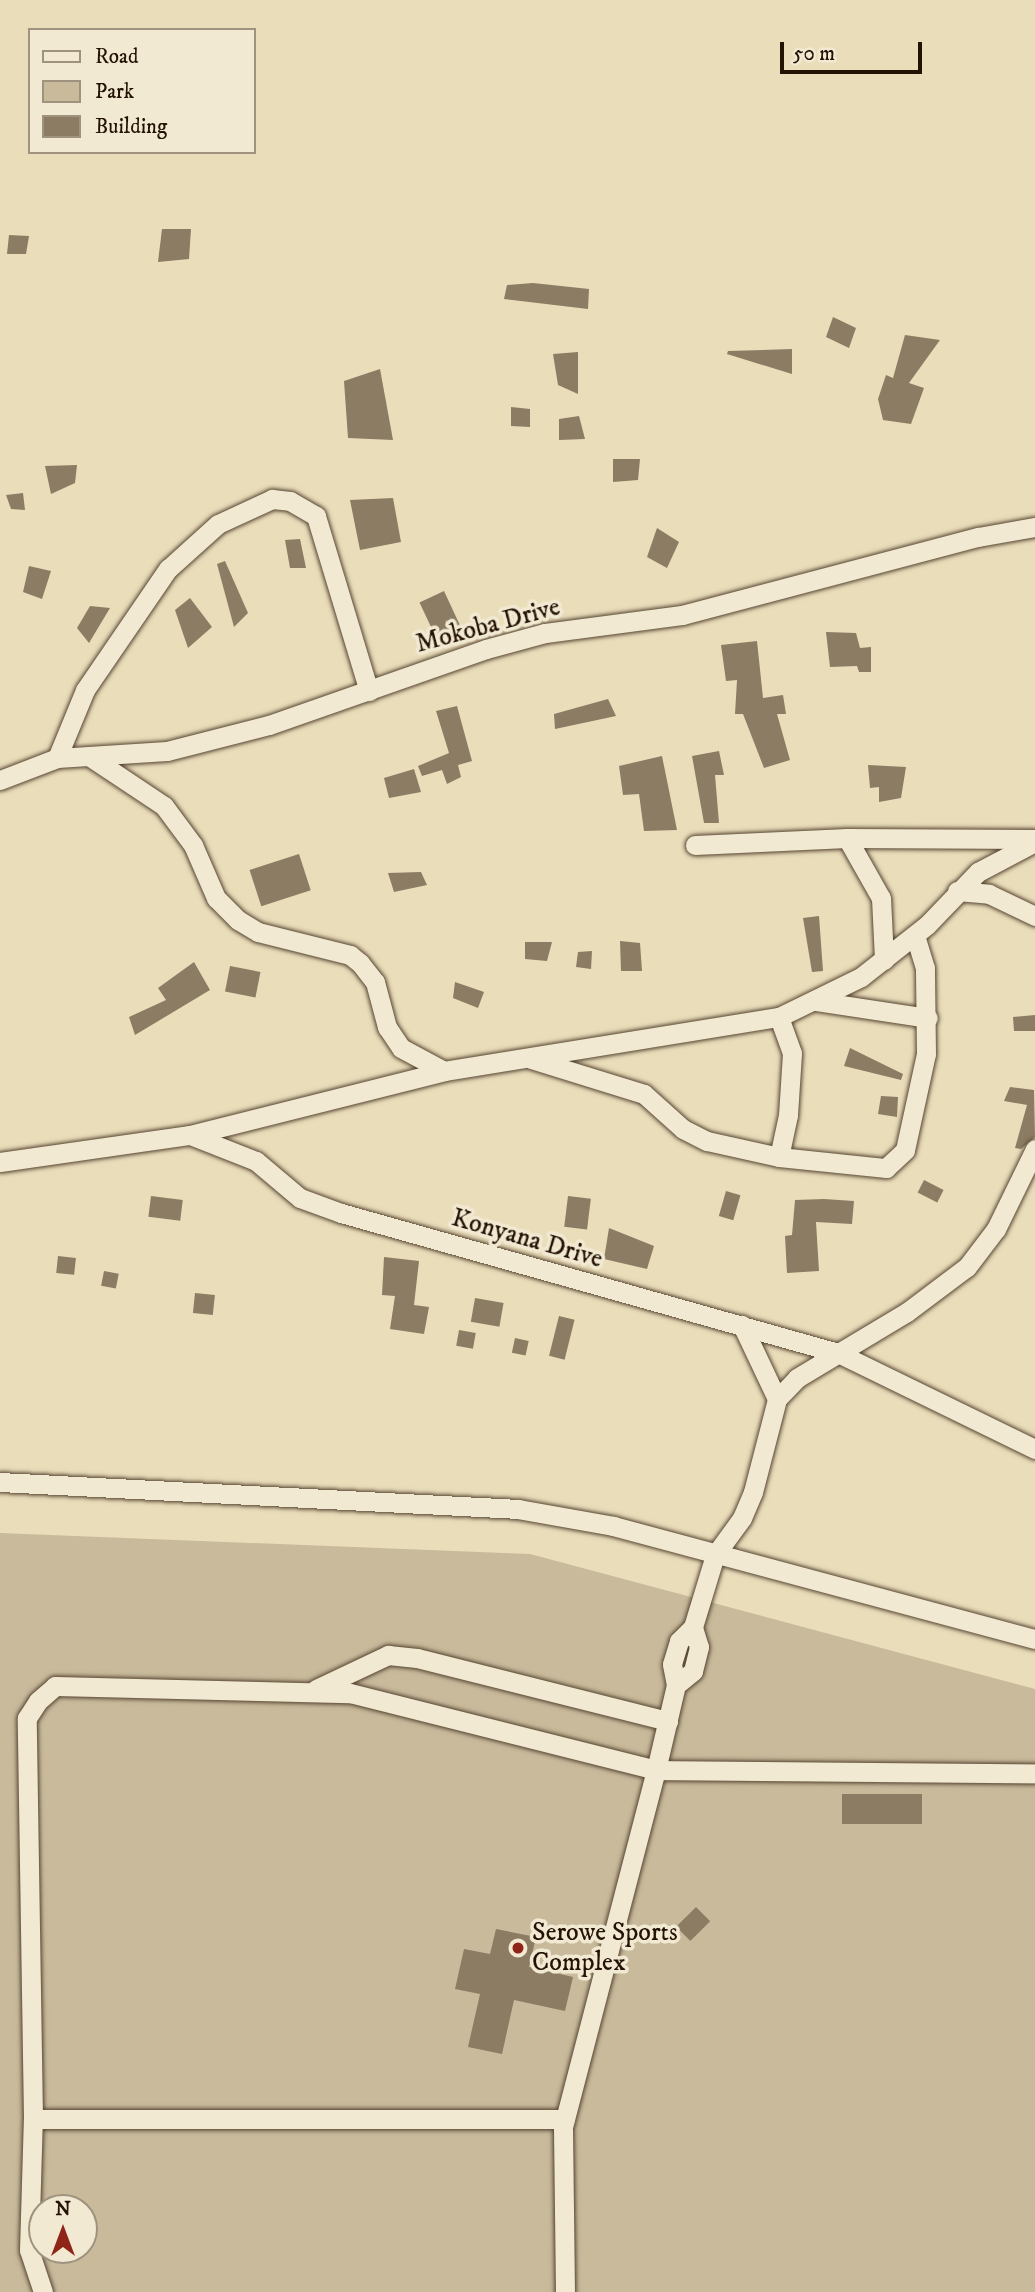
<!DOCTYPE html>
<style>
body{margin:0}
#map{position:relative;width:1035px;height:2292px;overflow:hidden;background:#eaddba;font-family:"IM FELL DW Pica",serif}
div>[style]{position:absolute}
.green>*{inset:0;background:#c8ba9b}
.building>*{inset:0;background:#8b7c63;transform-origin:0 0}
.roads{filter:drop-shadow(0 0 2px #564532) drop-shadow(0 0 2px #564532)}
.minor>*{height:19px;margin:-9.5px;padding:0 9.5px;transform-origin:9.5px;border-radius:9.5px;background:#f1e9d2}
.dots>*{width:19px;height:19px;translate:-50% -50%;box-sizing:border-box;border:4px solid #f1e9d2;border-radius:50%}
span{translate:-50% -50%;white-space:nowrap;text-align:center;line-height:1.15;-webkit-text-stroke:7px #f1e9d2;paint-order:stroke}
.street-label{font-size:26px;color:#241204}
.poi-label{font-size:26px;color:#241204}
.left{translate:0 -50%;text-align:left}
.legend{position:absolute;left:28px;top:28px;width:228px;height:126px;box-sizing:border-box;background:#f1e9d2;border:2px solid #9f9380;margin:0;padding:9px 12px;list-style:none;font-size:21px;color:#241204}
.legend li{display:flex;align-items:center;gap:14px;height:35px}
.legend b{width:35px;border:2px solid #9f9380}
.north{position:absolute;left:28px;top:2194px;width:70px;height:70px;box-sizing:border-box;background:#f1e9d2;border:2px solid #9f9380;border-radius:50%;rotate:0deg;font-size:19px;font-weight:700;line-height:28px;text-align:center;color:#241204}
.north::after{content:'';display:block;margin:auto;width:24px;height:32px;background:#8f2418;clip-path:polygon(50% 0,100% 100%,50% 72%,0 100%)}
.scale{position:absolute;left:780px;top:42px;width:142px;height:32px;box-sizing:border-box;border:4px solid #241204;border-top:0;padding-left:9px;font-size:21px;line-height:24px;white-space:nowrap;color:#241204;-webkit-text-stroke:5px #f1e9d2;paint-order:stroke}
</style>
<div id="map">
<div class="green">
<i style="clip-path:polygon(evenodd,0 1533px,530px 1554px,1035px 1689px,1035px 2292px,0 2292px,0 1533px,42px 2208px,84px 2208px,84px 2250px,42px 2250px,42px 2208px)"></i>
</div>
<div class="building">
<i style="clip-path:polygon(162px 229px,191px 229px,189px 259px,158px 262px)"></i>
<i style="clip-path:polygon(9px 235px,29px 236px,26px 254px,7px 254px)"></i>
<i style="clip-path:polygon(533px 283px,589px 289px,588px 309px,504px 299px,507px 285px)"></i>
<i style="clip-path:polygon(833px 317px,856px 328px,849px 348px,826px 337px)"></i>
<i style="clip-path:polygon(905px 335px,940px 340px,909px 383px,924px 388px,911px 424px,883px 420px,878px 399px,886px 375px,893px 378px)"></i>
<i style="clip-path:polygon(792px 349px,792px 374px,727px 354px,728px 351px)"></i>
<i style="clip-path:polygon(578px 352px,578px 394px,558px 385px,553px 354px)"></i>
<i style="clip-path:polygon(380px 369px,393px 440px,348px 438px,344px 381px)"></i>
<i style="clip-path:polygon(511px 407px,530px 409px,530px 427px,511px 426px)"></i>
<i style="clip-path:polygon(579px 416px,585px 439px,559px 440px,559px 419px)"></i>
<i style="clip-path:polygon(613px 459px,640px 459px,638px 480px,613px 482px)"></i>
<i style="clip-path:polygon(77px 465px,75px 483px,51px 494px,45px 466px)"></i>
<i style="clip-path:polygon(23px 493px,25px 510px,11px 509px,6px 495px)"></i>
<i style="clip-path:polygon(393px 498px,401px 542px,360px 550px,350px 500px)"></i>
<i style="clip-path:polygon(657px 528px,679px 542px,667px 568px,647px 557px)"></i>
<i style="clip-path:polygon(300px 539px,306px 568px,290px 568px,285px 540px)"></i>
<i style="clip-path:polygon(225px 561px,248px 613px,234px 627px,217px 564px)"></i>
<i style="clip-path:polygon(29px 566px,51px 571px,42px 599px,23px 592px)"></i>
<i style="left:444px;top:591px;width:38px;height:27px;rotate:65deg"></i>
<i style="clip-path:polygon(190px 598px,212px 627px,188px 648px,175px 610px)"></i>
<i style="clip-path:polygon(90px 606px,110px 608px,89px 643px,77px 628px)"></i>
<i style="clip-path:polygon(826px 632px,856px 633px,860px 648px,871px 647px,871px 672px,859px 672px,857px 666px,830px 667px)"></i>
<i style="clip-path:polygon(757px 641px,763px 698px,783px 695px,786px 714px,777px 714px,790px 760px,764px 768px,743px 714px,735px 714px,737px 680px,726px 681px,721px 645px)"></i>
<i style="clip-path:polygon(608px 699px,616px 716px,555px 729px,554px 714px)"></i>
<i style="clip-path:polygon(457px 706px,472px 761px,458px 765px,461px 777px,447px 784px,442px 770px,422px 776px,418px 766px,449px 753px,436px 711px)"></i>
<i style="clip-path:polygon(719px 751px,724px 775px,715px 775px,719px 823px,704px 823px,692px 756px)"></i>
<i style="clip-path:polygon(662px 756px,677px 830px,644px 831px,639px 794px,623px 795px,619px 766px)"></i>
<i style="clip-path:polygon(868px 765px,906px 767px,901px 798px,879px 802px,879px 787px,870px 788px)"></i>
<i style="clip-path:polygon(414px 769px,421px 792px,389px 798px,384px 778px)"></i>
<i style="left:299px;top:854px;width:38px;height:52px;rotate:72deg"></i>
<i style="clip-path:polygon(421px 872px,427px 885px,394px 892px,388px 873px)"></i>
<i style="clip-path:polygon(819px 916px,823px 971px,812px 972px,803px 918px)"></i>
<i style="clip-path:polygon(620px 941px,640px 943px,642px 971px,621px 971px)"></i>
<i style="clip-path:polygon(525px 942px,552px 942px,547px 961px,525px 959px)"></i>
<i style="clip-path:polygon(592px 951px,591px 969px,576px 967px,578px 952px)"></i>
<i style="clip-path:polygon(194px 962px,210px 990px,135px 1035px,129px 1017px,166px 1000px,158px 988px)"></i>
<i style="left:230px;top:966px;width:31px;height:26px;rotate:11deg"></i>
<i style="clip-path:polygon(455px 982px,484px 992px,478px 1008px,453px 998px)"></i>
<i style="clip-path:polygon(1035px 1015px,1035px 1031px,1014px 1031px,1013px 1017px)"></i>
<i style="clip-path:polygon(850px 1048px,903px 1074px,901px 1080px,844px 1066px)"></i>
<i style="clip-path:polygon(1010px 1087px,1034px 1090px,1035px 1137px,1021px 1149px,1015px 1148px,1027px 1105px,1004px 1101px)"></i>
<i style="clip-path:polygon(881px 1096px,898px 1097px,897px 1117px,878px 1114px)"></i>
<i style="left:924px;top:1180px;width:22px;height:14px;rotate:27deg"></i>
<i style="left:726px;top:1191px;width:15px;height:26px;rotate:16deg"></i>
<i style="left:151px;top:1196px;width:32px;height:21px;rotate:7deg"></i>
<i style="left:568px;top:1196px;width:23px;height:31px;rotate:7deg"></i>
<i style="clip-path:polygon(824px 1199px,854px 1201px,852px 1224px,816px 1222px,819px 1271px,787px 1273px,785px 1236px,792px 1235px,795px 1200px)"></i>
<i style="clip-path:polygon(609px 1228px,654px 1246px,647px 1269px,604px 1259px)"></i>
<i style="left:58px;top:1256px;width:18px;height:17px;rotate:6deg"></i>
<i style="clip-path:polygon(384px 1257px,419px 1261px,414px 1305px,429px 1307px,424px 1334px,390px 1329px,395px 1296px,382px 1295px)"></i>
<i style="left:104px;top:1271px;width:15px;height:15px;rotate:11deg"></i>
<i style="left:195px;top:1293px;width:20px;height:20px;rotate:6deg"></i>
<i style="left:475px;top:1298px;width:29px;height:24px;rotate:10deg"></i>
<i style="left:559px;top:1316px;width:16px;height:41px;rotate:14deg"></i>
<i style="left:459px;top:1330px;width:17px;height:16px;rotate:10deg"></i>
<i style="left:515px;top:1338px;width:14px;height:15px;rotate:12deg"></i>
<i style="left:842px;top:1794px;width:80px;height:30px"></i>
<i style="left:696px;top:1907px;width:20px;height:28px;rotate:45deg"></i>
<i style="clip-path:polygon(496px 1929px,536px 1937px,529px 1967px,573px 1977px,565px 2011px,514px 2000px,502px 2054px,468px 2047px,480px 1994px,455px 1989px,464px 1949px,490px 1954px)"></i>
</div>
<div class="roads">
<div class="minor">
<i style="left:89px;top:756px;width:90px;rotate:33.7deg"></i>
<i style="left:164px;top:806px;width:49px;rotate:53.4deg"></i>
<i style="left:193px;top:845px;width:58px;rotate:66.5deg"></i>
<i style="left:216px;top:898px;width:31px;rotate:45deg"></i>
<i style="left:238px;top:920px;width:23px;rotate:31deg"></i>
<i style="left:258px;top:932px;width:95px;rotate:14deg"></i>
<i style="left:350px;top:955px;width:13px;rotate:39deg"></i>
<i style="left:360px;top:963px;width:24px;rotate:52deg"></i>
<i style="left:375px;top:982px;width:47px;rotate:75.1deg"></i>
<i style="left:387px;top:1027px;width:25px;rotate:56deg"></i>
<i style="left:401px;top:1048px;width:49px;rotate:28.1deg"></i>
<i style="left:57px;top:758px;width:74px;rotate:-67.6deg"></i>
<i style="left:85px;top:690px;width:147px;rotate:-55.6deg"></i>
<i style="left:168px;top:569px;width:67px;rotate:-42deg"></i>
<i style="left:218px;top:524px;width:60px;rotate:-24.8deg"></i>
<i style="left:272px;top:499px;width:18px;rotate:6deg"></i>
<i style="left:290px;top:501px;width:30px;rotate:30deg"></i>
<i style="left:316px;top:516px;width:183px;rotate:73.2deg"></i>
<i style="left:0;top:780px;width:61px;rotate:-21.1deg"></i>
<i style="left:57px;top:758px;width:110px;rotate:-3.6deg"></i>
<i style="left:167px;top:751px;width:105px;rotate:-14.3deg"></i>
<i style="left:269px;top:725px;width:230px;rotate:-19.3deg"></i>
<i style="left:486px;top:649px;width:61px;rotate:-15.2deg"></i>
<i style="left:545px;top:633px;width:138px;rotate:-7.5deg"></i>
<i style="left:682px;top:615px;width:306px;rotate:-14.8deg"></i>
<i style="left:978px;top:537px;width:58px;rotate:-10deg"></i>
<i style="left:847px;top:838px;width:69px;rotate:60.5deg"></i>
<i style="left:881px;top:898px;width:62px;rotate:87.2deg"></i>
<i style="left:695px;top:845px;width:152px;rotate:-2.6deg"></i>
<i style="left:847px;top:838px;width:188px;rotate:0.3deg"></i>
<i style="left:957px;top:891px;width:32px;rotate:5deg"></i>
<i style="left:989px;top:894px;width:51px;rotate:25.6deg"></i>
<i style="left:816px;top:1001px;width:113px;rotate:8.6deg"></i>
<i style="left:531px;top:1059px;width:118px;rotate:17.2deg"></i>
<i style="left:644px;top:1094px;width:52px;rotate:41.9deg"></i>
<i style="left:683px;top:1129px;width:27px;rotate:27deg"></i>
<i style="left:707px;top:1141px;width:74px;rotate:12.5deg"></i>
<i style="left:779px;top:1157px;width:43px;rotate:-77.9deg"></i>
<i style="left:788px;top:1115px;width:62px;rotate:-86.3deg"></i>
<i style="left:792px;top:1053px;width:38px;rotate:-110deg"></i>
<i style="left:190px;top:1135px;width:262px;rotate:-14.1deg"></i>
<i style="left:444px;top:1071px;width:339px;rotate:-9.2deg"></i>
<i style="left:779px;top:1017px;width:91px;rotate:-26deg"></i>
<i style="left:861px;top:977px;width:84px;rotate:-38.2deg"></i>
<i style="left:927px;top:925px;width:74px;rotate:-46.1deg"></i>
<i style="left:978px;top:872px;width:64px;rotate:-27.8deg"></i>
<i style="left:779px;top:1157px;width:108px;rotate:5.9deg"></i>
<i style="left:886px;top:1168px;width:26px;rotate:-43deg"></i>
<i style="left:905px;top:1150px;width:98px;rotate:-77.7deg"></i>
<i style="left:926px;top:1054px;width:86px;rotate:-90.7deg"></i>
<i style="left:925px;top:968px;width:34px;rotate:-107deg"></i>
<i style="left:0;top:1162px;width:192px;rotate:-8.1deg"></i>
<i style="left:190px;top:1135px;width:71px;rotate:21.5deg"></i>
<i style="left:256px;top:1161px;width:57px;rotate:40.1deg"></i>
<i style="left:300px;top:1198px;width:44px;rotate:20.1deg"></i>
<i style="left:341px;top:1213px;width:516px;rotate:15.73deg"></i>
<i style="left:838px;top:1353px;width:219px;rotate:26deg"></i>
<i style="left:777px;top:1399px;width:29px;rotate:-46deg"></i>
<i style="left:797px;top:1378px;width:128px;rotate:-31deg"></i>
<i style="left:907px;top:1312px;width:75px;rotate:-36.9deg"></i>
<i style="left:967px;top:1267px;width:48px;rotate:-52.7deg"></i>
<i style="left:996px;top:1229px;width:89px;rotate:-64deg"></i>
<i style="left:0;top:1482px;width:519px;rotate:2.98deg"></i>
<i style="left:518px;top:1509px;width:97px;rotate:10.1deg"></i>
<i style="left:613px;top:1526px;width:437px;rotate:15deg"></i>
<i style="left:676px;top:1685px;width:22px;rotate:-39deg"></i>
<i style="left:693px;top:1671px;width:25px;rotate:-76deg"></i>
<i style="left:699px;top:1647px;width:21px;rotate:-107deg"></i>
<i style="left:316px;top:1689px;width:80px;rotate:-25.3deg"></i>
<i style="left:388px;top:1655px;width:29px;rotate:6deg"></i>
<i style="left:417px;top:1658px;width:259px;rotate:14.1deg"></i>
<i style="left:33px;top:2119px;width:532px"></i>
<i style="left:43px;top:2292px;width:44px;rotate:-108.4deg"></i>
<i style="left:29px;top:2250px;width:131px;rotate:-88.3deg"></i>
<i style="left:33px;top:2119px;width:401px;rotate:-90.9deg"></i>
<i style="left:27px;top:1718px;width:20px;rotate:-57deg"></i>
<i style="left:38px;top:1701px;width:23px;rotate:-41deg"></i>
<i style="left:55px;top:1686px;width:295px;rotate:1.4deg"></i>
<i style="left:350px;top:1693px;width:316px;rotate:14.1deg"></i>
<i style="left:656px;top:1770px;width:87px;rotate:-76.8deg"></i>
<i style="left:676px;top:1685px;width:21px;rotate:-101deg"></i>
<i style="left:672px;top:1664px;width:24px;rotate:-73deg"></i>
<i style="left:679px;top:1641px;width:20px;rotate:-45deg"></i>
<i style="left:693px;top:1627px;width:75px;rotate:-73deg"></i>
<i style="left:715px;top:1555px;width:46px;rotate:-53.9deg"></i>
<i style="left:742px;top:1518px;width:28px;rotate:-67deg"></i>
<i style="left:753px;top:1492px;width:96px;rotate:-75.5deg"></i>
<i style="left:777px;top:1399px;width:82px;rotate:-115.3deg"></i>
<i style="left:565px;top:2292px;width:165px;rotate:-90.7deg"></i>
<i style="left:563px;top:2127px;width:369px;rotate:-75.4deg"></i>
<i style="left:656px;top:1770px;width:379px;rotate:0.5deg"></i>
</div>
</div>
<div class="dots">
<i style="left:518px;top:1948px;background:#8f2418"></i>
</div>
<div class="street-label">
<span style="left:488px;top:626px;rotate:-15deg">Mokoba Drive</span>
<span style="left:527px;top:1239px;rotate:16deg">Konyana Drive</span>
</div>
<div class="poi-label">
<span class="left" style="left:532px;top:1948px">Serowe Sports<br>Complex</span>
</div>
<ul class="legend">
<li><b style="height:9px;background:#f1e9d2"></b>Road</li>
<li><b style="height:19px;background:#c8ba9b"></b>Park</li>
<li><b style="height:19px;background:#8b7c63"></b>Building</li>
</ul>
<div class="north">N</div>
<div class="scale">50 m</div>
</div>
